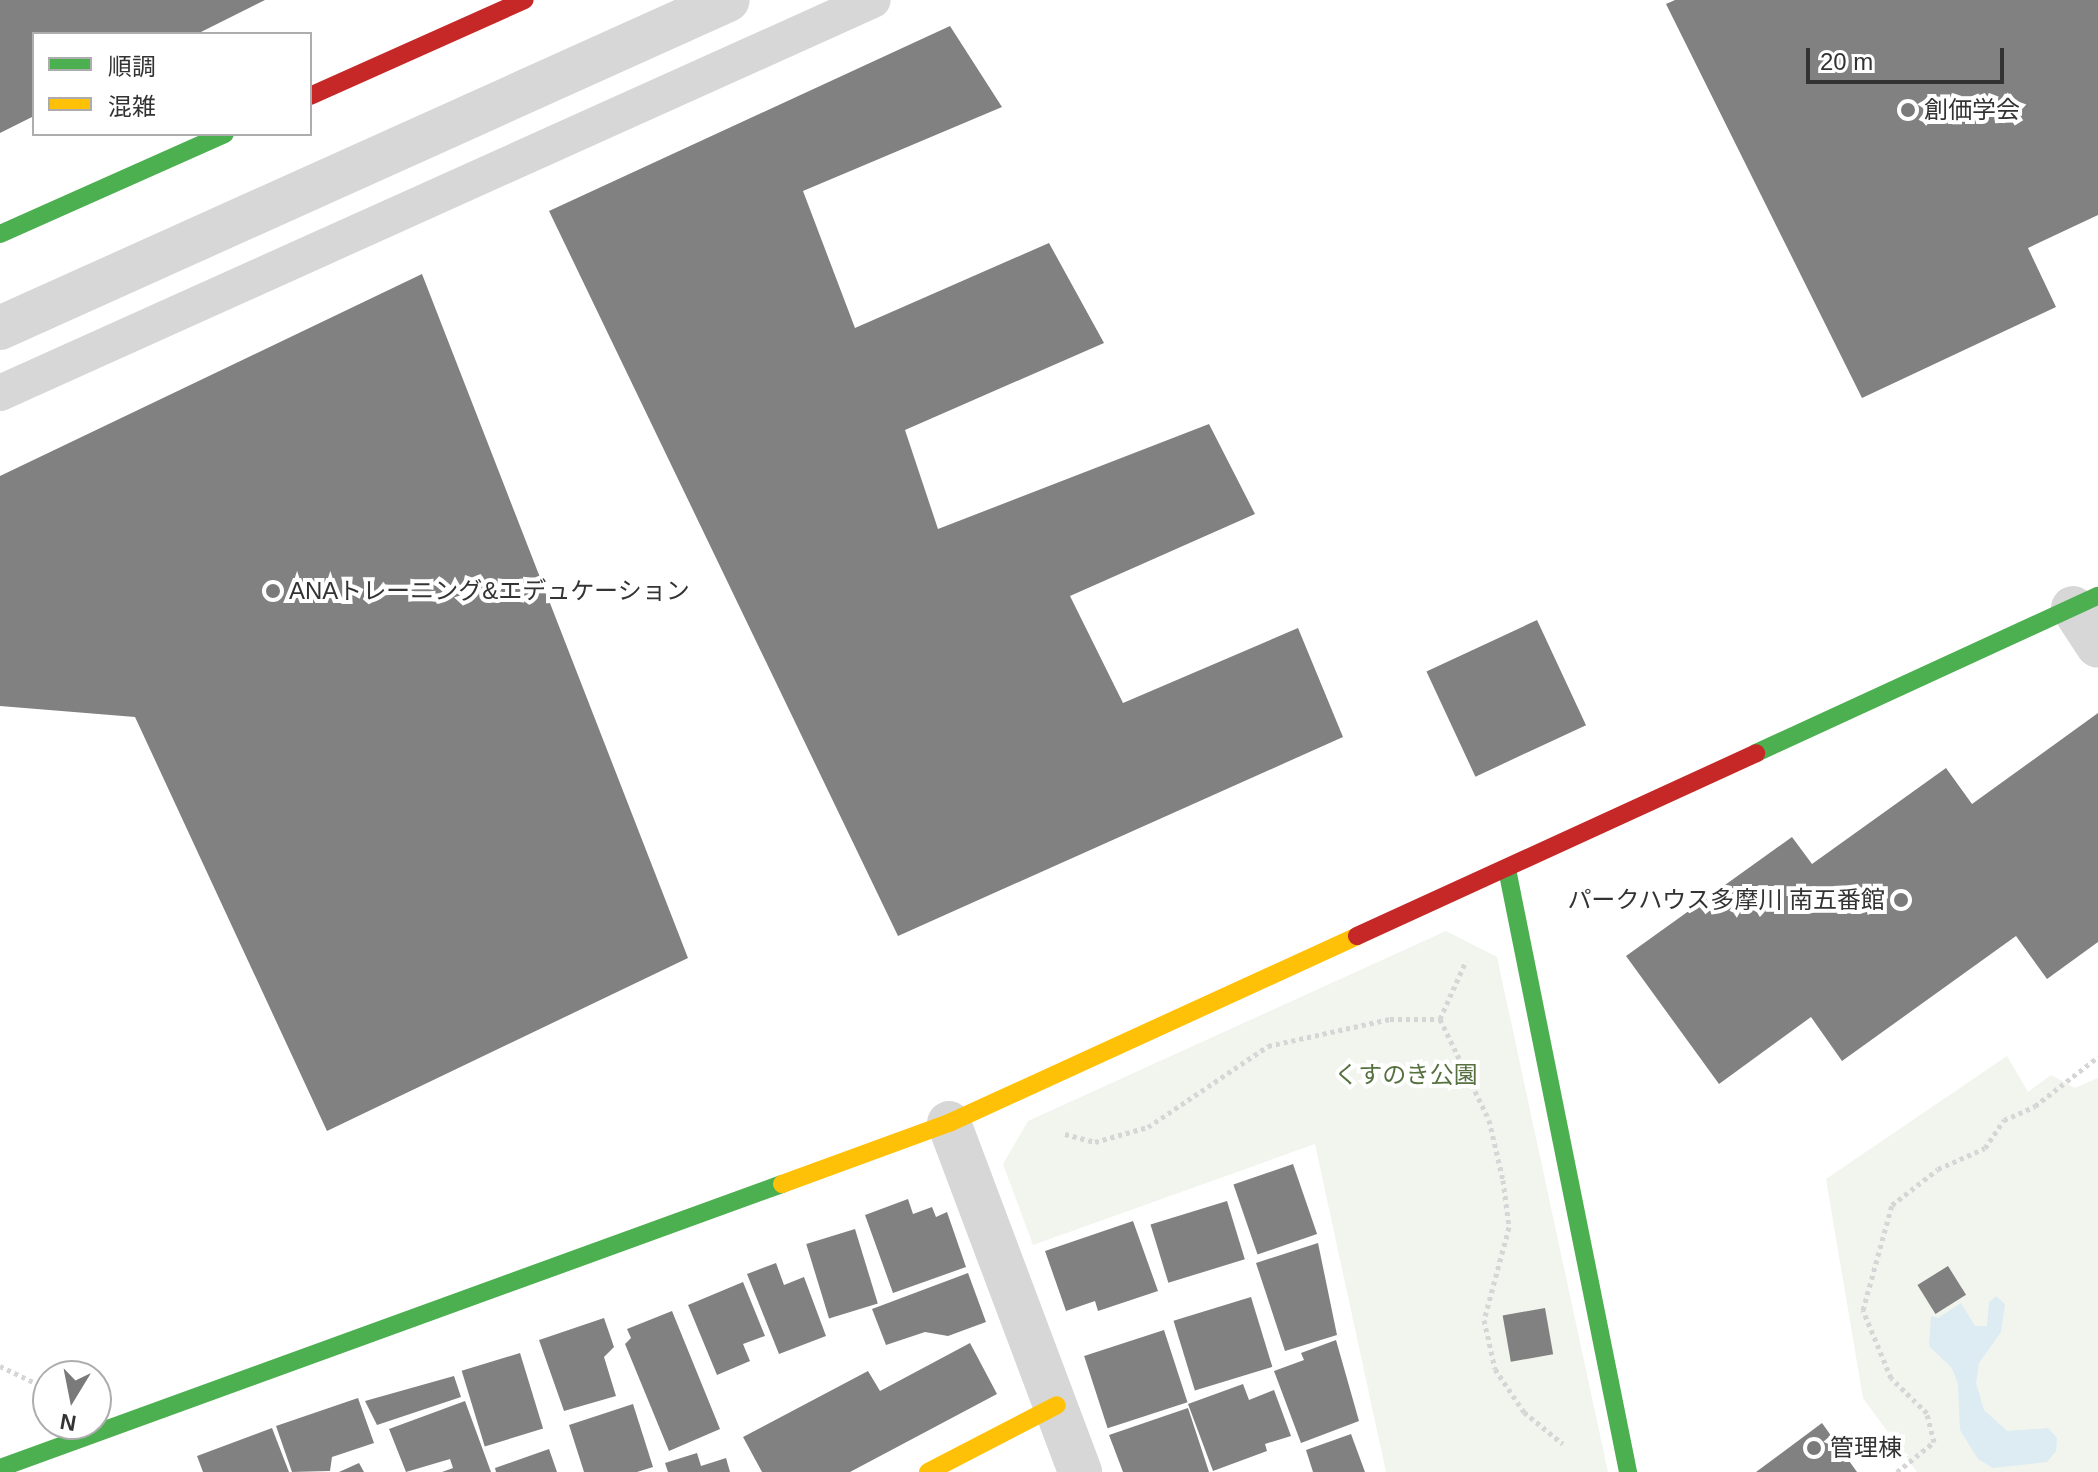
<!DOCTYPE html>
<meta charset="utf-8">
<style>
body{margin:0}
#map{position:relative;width:2098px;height:1472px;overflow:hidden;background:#fff;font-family:Arial,"Noto Sans JP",sans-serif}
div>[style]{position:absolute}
.green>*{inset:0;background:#f1f5ed}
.water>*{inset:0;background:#ddebf3}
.building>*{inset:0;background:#818181;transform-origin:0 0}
.path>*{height:5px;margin-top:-2.5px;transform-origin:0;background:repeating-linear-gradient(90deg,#d6d6d6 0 4px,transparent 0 8px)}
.lane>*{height:36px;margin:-18px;padding:0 18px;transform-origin:18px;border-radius:18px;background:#d7d7d7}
.street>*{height:44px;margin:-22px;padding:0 22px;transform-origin:22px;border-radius:22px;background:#d7d7d7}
.fast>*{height:18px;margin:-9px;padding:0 9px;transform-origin:9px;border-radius:9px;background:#4caf50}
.slow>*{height:18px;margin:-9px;padding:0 9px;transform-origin:9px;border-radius:9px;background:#ffc107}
.jam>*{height:18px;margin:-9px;padding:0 9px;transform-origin:9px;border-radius:9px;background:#c62828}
.dots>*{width:22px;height:22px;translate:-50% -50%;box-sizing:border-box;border:4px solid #fff;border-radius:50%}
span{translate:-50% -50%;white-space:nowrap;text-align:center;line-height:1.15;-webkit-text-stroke:8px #fff;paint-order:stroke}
.poi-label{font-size:24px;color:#333}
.left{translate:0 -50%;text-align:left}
.right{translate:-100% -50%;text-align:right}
.park-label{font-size:24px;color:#56703f}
.legend{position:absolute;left:32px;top:32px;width:280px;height:104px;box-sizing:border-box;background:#fff;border:2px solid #adadad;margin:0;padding:10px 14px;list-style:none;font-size:24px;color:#333}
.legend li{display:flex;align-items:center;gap:16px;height:40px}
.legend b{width:40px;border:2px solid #adadad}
.north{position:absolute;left:32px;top:1360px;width:80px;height:80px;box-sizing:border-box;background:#fff;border:2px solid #adadad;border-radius:50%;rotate:190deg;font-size:22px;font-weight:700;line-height:32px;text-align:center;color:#333}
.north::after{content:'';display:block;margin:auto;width:28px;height:36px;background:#7a7a7a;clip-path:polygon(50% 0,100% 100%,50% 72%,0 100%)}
.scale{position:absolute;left:1806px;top:48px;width:198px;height:36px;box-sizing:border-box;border:4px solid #333;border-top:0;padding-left:10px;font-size:24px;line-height:28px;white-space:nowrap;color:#333;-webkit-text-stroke:6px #fff;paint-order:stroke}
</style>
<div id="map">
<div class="green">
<i style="clip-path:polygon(1446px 931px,1497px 957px,1608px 1472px,1386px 1472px,1315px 1144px,1033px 1245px,1003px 1164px,1028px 1121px)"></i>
<i style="clip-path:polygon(2007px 1056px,2028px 1092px,2051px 1075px,2075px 1088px,2098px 1078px,2098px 1472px,1917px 1472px,1863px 1398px,1826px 1179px)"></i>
</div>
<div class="water">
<i style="clip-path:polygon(1996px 1296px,2005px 1304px,2001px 1332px,1979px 1363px,1976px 1383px,1984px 1410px,2007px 1431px,2048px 1428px,2057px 1438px,2056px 1451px,2047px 1462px,1993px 1468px,1978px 1459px,1960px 1430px,1958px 1384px,1952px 1368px,1929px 1346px,1931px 1316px,1938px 1318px,1961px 1303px,1975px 1326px,1987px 1326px,1989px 1302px)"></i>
</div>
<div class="building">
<i style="clip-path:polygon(0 0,265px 0,197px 34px,34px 34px,34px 116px,0 133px)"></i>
<i style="clip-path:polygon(1675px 0,2098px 0,2098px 215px,2028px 248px,2056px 307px,1862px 398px,1666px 4px)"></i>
<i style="clip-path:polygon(950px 26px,1002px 107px,803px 191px,855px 328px,1049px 243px,1104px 343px,905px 430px,938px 529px,1209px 424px,1255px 514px,1070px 596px,1123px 703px,1298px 628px,1343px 737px,898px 936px,549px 211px)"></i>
<i style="clip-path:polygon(422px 274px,688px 958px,327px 1131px,135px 717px,0 706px,0 476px)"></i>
<i style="left:1537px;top:620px;width:116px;height:122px;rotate:65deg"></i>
<i style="clip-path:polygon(2098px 713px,2098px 942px,2047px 979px,2016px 936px,1842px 1061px,1811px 1017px,1719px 1084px,1626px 956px,1792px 837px,1812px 864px,1946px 768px,1972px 804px)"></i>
<i style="left:1293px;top:1164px;width:74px;height:63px;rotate:71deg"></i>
<i style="clip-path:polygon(908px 1199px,913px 1214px,932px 1207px,936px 1217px,947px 1212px,966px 1267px,893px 1293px,865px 1215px)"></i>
<i style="left:1227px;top:1201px;width:61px;height:80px;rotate:73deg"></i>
<i style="clip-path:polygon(1133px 1221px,1158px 1291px,1098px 1311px,1095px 1301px,1066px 1311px,1045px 1251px)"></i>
<i style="left:855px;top:1229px;width:78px;height:51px;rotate:73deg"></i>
<i style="clip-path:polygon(1318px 1243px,1337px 1335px,1285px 1351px,1256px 1263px)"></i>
<i style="clip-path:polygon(776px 1263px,784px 1285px,804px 1277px,826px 1336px,779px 1354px,747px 1274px)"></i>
<i style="left:1948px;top:1266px;width:34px;height:36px;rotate:58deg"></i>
<i style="clip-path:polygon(968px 1273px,986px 1322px,948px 1336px,925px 1332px,886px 1345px,872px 1309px)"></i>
<i style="clip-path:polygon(743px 1282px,765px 1336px,743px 1344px,750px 1361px,717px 1375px,688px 1305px)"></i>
<i style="left:1251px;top:1297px;width:73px;height:81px;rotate:73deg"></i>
<i style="left:1545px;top:1308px;width:47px;height:43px;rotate:80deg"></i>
<i style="clip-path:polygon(672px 1311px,720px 1429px,669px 1451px,625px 1344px,631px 1338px,627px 1329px)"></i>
<i style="clip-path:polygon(604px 1318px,614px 1347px,604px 1357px,616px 1396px,564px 1411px,539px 1340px)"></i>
<i style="left:1164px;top:1330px;width:76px;height:84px;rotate:72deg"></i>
<i style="clip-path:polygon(1336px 1340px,1359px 1421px,1301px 1443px,1274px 1371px,1304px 1360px,1301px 1353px)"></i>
<i style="clip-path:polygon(970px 1343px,997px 1394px,850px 1472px,762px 1472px,743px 1437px,868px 1371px,880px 1391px)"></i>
<i style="left:520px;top:1353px;width:79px;height:61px;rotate:73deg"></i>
<i style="clip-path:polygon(454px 1376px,461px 1397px,377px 1425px,365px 1401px)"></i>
<i style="clip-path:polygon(1243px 1384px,1249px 1400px,1274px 1390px,1291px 1436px,1265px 1444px,1267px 1451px,1213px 1471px,1188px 1404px)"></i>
<i style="clip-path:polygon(358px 1398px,374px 1443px,332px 1457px,330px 1471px,292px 1472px,276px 1426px)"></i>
<i style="clip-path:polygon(465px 1401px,491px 1472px,442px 1472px,453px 1468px,450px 1459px,406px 1472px,389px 1429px)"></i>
<i style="clip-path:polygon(633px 1404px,653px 1467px,637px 1472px,584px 1472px,569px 1425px)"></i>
<i style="clip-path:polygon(1188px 1408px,1209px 1472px,1123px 1472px,1109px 1435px)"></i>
<i style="clip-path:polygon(1822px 1423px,1857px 1472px,1756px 1472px)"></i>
<i style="clip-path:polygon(272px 1428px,289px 1472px,203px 1472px,197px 1456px)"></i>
<i style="clip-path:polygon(1351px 1434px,1365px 1472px,1313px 1472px,1306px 1450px)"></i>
<i style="clip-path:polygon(549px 1449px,557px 1472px,496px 1472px,495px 1468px)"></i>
<i style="clip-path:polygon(697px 1453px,701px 1466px,726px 1458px,730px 1472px,668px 1472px,665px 1463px)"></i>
<i style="clip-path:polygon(359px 1463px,364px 1472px,339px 1472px)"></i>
</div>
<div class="path">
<i style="left:1440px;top:1019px;width:64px;rotate:-65.9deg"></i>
<i style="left:1065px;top:1134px;width:31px;rotate:15deg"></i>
<i style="left:1095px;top:1142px;width:55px;rotate:-15.8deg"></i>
<i style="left:1148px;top:1127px;width:145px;rotate:-34deg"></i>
<i style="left:1268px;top:1046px;width:125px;rotate:-12.5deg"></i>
<i style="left:1390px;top:1019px;width:50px"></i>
<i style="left:1440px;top:1019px;width:112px;rotate:64.1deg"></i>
<i style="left:1489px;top:1120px;width:62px;rotate:76.9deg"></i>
<i style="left:1503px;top:1180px;width:47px;rotate:82.7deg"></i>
<i style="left:1509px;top:1227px;width:96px;rotate:105deg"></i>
<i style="left:1484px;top:1320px;width:50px;rotate:77.3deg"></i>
<i style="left:1495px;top:1369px;width:52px;rotate:56deg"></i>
<i style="left:1524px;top:1412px;width:50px;rotate:39.4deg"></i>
<i style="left:0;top:1366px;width:53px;rotate:25.6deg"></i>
<i style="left:1897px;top:1472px;width:48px;rotate:-39deg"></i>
<i style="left:1934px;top:1442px;width:30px;rotate:-104deg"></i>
<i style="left:1927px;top:1413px;width:50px;rotate:-135.8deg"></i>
<i style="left:1891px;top:1378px;width:74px;rotate:-112.4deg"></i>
<i style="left:1863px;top:1310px;width:109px;rotate:-74.6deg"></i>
<i style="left:1892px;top:1205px;width:58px;rotate:-38deg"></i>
<i style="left:1938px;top:1169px;width:51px;rotate:-24.1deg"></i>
<i style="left:1985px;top:1148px;width:34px;rotate:-56deg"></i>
<i style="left:2004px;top:1120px;width:34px;rotate:-24deg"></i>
<i style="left:2035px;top:1106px;width:80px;rotate:-37.9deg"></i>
</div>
<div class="lane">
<i style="left:0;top:393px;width:957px;rotate:-24.24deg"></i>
</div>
<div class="street">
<i style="left:0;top:328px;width:798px;rotate:-24.25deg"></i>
<i style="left:2073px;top:608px;width:45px;rotate:56.7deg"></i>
<i style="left:949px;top:1123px;width:373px;rotate:69.4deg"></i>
</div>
<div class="fast">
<i style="left:0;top:234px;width:246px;rotate:-24deg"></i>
<i style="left:1756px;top:753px;width:376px;rotate:-24.7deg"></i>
<i style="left:1507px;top:869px;width:615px;rotate:78.65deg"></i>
<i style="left:0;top:1468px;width:832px;rotate:-19.96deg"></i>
</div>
<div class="slow">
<i style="left:782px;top:1184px;width:178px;rotate:-20.1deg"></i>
<i style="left:949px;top:1123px;width:449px;rotate:-24.6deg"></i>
<i style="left:928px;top:1472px;width:145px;rotate:-27.4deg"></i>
</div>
<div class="jam">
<i style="left:310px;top:96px;width:235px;rotate:-24.1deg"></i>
<i style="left:1357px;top:936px;width:439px;rotate:-24.6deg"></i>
</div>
<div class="dots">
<i style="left:1908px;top:110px;background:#7a7a7a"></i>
<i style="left:273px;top:591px;background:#7a7a7a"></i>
<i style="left:1901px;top:900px;background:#7a7a7a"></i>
<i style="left:1814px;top:1448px;background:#7a7a7a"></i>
</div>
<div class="poi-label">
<span class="left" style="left:1924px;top:110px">創価学会</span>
<span class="left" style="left:289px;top:591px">ANAトレーニング&amp;エデュケーション</span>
<span class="right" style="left:1885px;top:900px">パークハウス多摩川 南五番館</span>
<span class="left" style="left:1830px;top:1448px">管理棟</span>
</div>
<div class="park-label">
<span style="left:1406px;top:1075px">くすのき公園</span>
</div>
<ul class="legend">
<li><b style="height:10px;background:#4caf50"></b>順調</li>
<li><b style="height:10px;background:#ffc107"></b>混雑</li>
</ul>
<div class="north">N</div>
<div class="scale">20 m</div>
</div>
